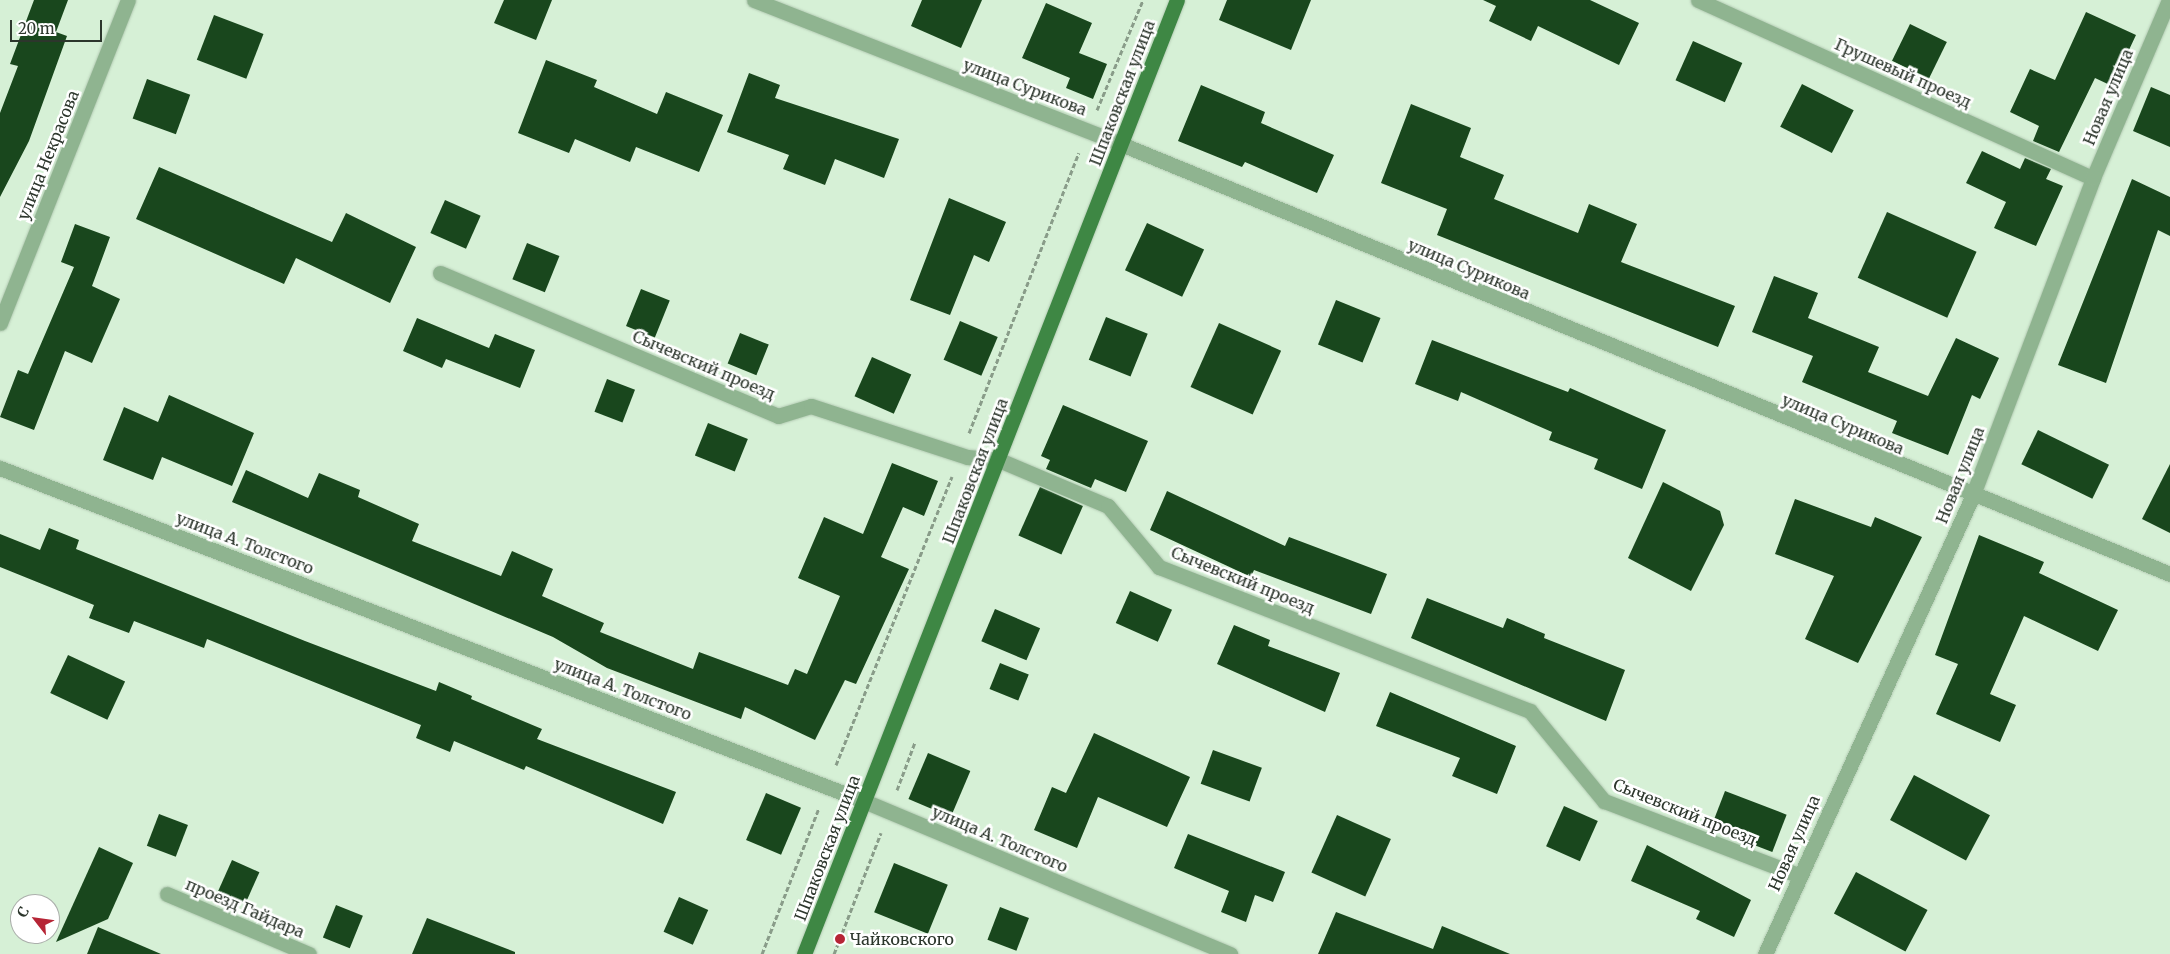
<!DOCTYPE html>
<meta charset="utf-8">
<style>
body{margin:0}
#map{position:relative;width:2170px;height:954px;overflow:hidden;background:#d6f0d6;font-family:Merriweather,serif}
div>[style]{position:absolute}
.building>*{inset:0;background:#19471d;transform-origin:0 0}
.path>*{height:3px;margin-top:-1.5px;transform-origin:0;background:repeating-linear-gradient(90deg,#899c89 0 5px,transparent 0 7.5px)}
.roads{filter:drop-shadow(0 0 1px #b4cbb4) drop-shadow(0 0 1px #b4cbb4)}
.minor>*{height:15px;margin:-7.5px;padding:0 7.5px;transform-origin:7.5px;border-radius:7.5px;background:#8fb490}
.major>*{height:15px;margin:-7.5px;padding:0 7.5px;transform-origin:7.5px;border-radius:7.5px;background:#3e8744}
.dots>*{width:14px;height:14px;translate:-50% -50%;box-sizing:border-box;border:2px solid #fff;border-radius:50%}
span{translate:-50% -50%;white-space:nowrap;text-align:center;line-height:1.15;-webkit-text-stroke:5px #fff;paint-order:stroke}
.street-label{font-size:16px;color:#2c362c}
.poi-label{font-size:16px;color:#2c362c}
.left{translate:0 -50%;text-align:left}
.north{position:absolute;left:10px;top:894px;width:50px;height:50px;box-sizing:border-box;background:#fff;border:1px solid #abafab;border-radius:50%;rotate:300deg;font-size:14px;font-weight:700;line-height:20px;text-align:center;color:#2c362c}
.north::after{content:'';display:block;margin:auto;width:18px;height:22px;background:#b62536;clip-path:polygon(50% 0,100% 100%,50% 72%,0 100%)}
.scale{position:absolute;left:10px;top:20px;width:92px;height:22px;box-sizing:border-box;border:2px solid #2c362c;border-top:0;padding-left:6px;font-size:15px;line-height:18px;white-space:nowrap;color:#2c362c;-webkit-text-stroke:4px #fff;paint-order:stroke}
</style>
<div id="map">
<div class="building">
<i style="clip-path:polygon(34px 0,68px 0,56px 32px,67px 36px,29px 141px,0 197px,0 113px,18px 66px,10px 64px)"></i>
<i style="clip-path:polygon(504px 0,552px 0,536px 40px,494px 23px)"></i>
<i style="clip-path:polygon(922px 0,982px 0,961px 48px,911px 26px)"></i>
<i style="clip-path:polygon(1227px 0,1311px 0,1291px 50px,1219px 20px)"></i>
<i style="clip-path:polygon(1483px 0,1590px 0,1639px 23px,1619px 65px,1538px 26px,1531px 41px,1489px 21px,1496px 6px)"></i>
<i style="clip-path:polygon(1046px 3px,1092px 23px,1079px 53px,1107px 64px,1093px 99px,1066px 88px,1070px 78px,1022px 58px)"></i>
<i style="clip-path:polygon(2086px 12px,2136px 35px,2112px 86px,2095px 78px,2059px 152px,2033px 141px,2039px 126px,2010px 112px,2030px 69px,2055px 80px)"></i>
<i style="left:214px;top:15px;width:53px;height:48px;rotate:21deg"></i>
<i style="left:1910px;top:24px;width:41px;height:41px;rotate:26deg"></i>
<i style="left:1693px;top:41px;width:54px;height:43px;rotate:24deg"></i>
<i style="clip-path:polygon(546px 60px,597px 80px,594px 87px,657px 114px,666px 92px,723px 115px,699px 172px,636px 147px,630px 162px,575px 139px,569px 153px,518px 133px)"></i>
<i style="clip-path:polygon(749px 73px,780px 85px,775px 98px,899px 139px,884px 178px,835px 159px,825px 185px,783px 169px,789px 155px,727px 132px)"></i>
<i style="left:147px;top:79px;width:46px;height:42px;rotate:20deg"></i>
<i style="left:1802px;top:84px;width:58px;height:48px;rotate:27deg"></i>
<i style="clip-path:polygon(1201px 85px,1265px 112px,1261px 123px,1334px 155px,1317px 193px,1245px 162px,1242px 167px,1178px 141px)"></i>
<i style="clip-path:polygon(2151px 87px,2170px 95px,2170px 147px,2133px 131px)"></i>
<i style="clip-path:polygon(1411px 104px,1471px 128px,1460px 157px,1504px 175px,1494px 199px,1578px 233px,1589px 204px,1637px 224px,1621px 262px,1735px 306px,1718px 347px,1437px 235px,1447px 209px,1381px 183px)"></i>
<i style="clip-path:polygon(1982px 151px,2020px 169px,2025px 158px,2051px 169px,2046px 179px,2063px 186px,2036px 246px,1994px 228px,2006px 202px,1966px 183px)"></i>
<i style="clip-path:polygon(159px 167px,332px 242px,346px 213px,416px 247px,390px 303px,296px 258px,284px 284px,136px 219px)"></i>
<i style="clip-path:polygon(2132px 179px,2170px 197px,2170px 236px,2158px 230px,2106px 383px,2058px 365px)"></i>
<i style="clip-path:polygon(949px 198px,1006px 222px,989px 262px,974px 255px,950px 315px,910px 300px)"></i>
<i style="left:445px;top:200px;width:39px;height:36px;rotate:24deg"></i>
<i style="left:1887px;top:212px;width:98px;height:72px;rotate:24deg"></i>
<i style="left:1147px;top:223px;width:63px;height:52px;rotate:25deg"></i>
<i style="clip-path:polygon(75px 224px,110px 237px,92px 286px,120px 299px,92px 363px,65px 351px,34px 430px,0 417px,18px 370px,28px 374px,74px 267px,61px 262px)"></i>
<i style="left:527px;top:243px;width:35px;height:39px;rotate:22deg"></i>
<i style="clip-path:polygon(1774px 276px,1818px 293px,1808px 318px,1879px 347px,1868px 372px,1928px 396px,1956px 338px,1999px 358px,1980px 399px,1972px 395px,1948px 455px,1892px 433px,1897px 421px,1802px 382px,1813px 356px,1752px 332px)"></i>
<i style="left:641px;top:289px;width:31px;height:40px;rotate:22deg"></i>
<i style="left:1336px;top:300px;width:48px;height:48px;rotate:22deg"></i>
<i style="left:1106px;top:317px;width:45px;height:46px;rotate:22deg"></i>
<i style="clip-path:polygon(417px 318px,489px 348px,495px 334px,535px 350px,520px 388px,446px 359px,442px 368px,403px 351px)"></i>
<i style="left:960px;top:321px;width:41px;height:42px;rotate:23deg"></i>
<i style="left:1219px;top:323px;width:68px;height:70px;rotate:24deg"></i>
<i style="left:740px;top:333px;width:31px;height:33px;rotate:22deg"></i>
<i style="clip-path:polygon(1432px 340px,1568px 392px,1570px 388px,1666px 430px,1642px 489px,1594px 469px,1598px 459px,1549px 440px,1552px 432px,1461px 392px,1458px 401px,1415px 384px)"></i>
<i style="left:872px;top:357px;width:43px;height:43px;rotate:24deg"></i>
<i style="left:607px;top:379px;width:30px;height:35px;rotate:21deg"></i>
<i style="clip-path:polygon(169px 395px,254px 433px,232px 486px,162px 457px,153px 480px,103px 460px,124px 407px,158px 422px)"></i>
<i style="clip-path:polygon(1063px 405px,1148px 441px,1126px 492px,1095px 479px,1091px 488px,1046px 469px,1050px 460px,1041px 456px)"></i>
<i style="left:708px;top:423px;width:43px;height:35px;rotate:22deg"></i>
<i style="left:2038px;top:430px;width:79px;height:38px;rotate:26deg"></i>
<i style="clip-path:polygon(892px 463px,938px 481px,924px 516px,903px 507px,881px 557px,909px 569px,856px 684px,845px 680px,815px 740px,745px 707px,741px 719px,607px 668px,553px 637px,232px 502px,246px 470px,308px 498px,319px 473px,360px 490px,358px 497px,419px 524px,412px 541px,501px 576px,512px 551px,553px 569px,542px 596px,604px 623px,600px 632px,693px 669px,699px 652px,788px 685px,795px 669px,807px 674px,840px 596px,798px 578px,824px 517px,863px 534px)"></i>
<i style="clip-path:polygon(2170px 464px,2170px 533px,2142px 519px)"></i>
<i style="clip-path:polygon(1663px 482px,1720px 511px,1724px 525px,1691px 591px,1628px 558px)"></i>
<i style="left:1040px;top:487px;width:47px;height:53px;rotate:24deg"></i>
<i style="clip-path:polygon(1167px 491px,1285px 546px,1289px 537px,1387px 574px,1371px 614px,1254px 570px,1251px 577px,1150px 530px)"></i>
<i style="clip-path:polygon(1795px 499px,1871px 527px,1875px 517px,1922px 537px,1858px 663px,1805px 639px,1834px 576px,1775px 554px)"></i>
<i style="clip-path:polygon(49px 528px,79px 540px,76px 549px,305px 641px,436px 691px,439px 682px,472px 696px,471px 699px,542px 729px,537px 739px,676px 792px,663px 824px,526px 766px,524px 770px,454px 741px,450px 752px,416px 738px,421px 725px,207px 639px,204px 648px,134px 621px,129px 633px,89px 618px,94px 605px,0 567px,0 534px,40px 550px)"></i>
<i style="clip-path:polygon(1979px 535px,2044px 562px,2039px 573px,2118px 610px,2098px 651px,2024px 616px,1990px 694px,2016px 705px,2000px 742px,1936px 714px,1958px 664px,1935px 655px)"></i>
<i style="left:1130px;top:591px;width:46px;height:35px;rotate:24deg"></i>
<i style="clip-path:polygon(1427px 598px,1503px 628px,1507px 618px,1545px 634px,1544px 638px,1625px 670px,1606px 721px,1411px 638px)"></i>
<i style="left:995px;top:609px;width:49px;height:35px;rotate:23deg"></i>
<i style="clip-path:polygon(1234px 625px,1270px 640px,1268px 646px,1340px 673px,1325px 712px,1217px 664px)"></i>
<i style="left:68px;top:655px;width:63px;height:42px;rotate:25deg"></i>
<i style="left:1000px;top:663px;width:31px;height:28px;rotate:22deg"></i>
<i style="clip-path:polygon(1390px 692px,1516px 746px,1497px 794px,1452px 776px,1460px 758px,1376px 726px)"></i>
<i style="clip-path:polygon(1094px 733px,1190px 777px,1167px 827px,1098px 797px,1077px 848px,1034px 830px,1052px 787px,1066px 793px)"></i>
<i style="left:1213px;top:750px;width:52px;height:36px;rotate:20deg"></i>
<i style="left:928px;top:753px;width:46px;height:50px;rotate:23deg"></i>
<i style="left:1914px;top:775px;width:86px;height:51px;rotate:28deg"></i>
<i style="left:1725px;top:791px;width:66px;height:40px;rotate:21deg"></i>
<i style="left:766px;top:793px;width:38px;height:51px;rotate:23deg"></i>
<i style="left:1564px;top:806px;width:37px;height:44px;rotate:24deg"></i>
<i style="left:159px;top:814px;width:31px;height:34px;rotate:21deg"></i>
<i style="left:1337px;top:815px;width:59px;height:63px;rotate:24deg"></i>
<i style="clip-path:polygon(1188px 834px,1285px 872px,1273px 902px,1255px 895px,1246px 922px,1221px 912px,1229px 891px,1174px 868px)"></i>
<i style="clip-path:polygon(1647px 845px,1751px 900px,1734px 937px,1696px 919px,1700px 911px,1631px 881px)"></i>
<i style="clip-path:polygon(99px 847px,133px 863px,108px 919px,56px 942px)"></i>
<i style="left:232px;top:860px;width:30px;height:34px;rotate:24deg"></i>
<i style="left:894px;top:863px;width:58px;height:53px;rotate:22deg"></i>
<i style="left:1856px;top:872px;width:81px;height:47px;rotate:28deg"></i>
<i style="left:679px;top:897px;width:32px;height:38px;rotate:24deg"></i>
<i style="left:336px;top:905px;width:29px;height:35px;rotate:22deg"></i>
<i style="left:1000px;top:907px;width:31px;height:35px;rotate:21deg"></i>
<i style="clip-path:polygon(1336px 912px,1433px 949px,1442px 926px,1510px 954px,1318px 954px)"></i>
<i style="clip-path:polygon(427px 918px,515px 952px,515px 954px,412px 954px)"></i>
<i style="clip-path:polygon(98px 927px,161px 954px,87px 954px)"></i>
</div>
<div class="path">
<i style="left:1097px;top:110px;width:119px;rotate:-67.3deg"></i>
<i style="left:969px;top:433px;width:301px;rotate:-68.6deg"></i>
<i style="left:836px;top:765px;width:311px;rotate:-68.1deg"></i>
<i style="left:897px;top:790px;width:51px;rotate:-69.4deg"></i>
<i style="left:762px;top:954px;width:157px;rotate:-68.7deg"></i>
<i style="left:834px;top:954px;width:130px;rotate:-68.8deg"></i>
</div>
<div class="roads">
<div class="minor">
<i style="left:754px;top:0;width:394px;rotate:21.4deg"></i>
<i style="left:1121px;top:144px;width:1134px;rotate:22.29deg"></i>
<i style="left:1698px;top:0;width:433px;rotate:24.3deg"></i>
<i style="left:440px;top:273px;width:367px;rotate:22.9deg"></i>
<i style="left:778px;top:416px;width:34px;rotate:-17deg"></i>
<i style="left:811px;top:406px;width:164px;rotate:18.1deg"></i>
<i style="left:967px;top:457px;width:32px;rotate:5deg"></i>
<i style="left:999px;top:460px;width:118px;rotate:22.9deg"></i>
<i style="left:1108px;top:506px;width:80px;rotate:50.1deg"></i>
<i style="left:1159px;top:567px;width:398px;rotate:21.2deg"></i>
<i style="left:1530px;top:711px;width:117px;rotate:50.6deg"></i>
<i style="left:1604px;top:801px;width:208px;rotate:20.9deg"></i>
<i style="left:0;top:323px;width:347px;rotate:-68.4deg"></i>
<i style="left:0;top:468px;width:926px;rotate:21.08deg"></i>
<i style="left:864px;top:801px;width:397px;rotate:22.7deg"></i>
<i style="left:167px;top:894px;width:154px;rotate:22.9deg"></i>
<i style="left:1765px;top:954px;width:502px;rotate:-65.63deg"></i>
<i style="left:1972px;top:497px;width:341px;rotate:-69.2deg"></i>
<i style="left:2093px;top:178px;width:194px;rotate:-66.9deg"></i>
</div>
<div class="major">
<i style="left:804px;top:954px;width:1024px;rotate:-68.65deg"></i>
</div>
</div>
<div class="dots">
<i style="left:840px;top:939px;background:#b62536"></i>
</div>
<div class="street-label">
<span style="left:1903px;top:73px;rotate:24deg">Грушевый проезд</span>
<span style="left:1025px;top:87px;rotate:21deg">улица Сурикова</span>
<span style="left:1122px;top:93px;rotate:-69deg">Шпаковская улица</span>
<span style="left:2108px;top:97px;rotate:-67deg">Новая улица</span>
<span style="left:48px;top:155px;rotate:-68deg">улица Некрасова</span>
<span style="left:1469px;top:269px;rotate:23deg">улица Сурикова</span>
<span style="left:704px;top:365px;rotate:23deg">Сычевский проезд</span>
<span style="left:1843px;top:424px;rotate:23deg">улица Сурикова</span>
<span style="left:975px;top:471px;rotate:-69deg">Шпаковская улица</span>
<span style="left:1960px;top:475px;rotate:-68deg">Новая улица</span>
<span style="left:245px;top:543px;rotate:21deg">улица А. Толстого</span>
<span style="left:1243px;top:580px;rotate:22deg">Сычевский проезд</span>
<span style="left:623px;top:689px;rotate:21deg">улица А. Толстого</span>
<span style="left:1685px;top:812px;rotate:22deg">Сычевский проезд</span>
<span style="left:1000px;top:839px;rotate:23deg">улица А. Толстого</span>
<span style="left:1794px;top:843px;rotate:-66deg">Новая улица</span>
<span style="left:827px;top:848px;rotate:-69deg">Шпаковская улица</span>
<span style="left:245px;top:908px;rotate:23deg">проезд Гайдара</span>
</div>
<div class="poi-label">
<span class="left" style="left:850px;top:939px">Чайковского</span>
</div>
<div class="north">С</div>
<div class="scale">20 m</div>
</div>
